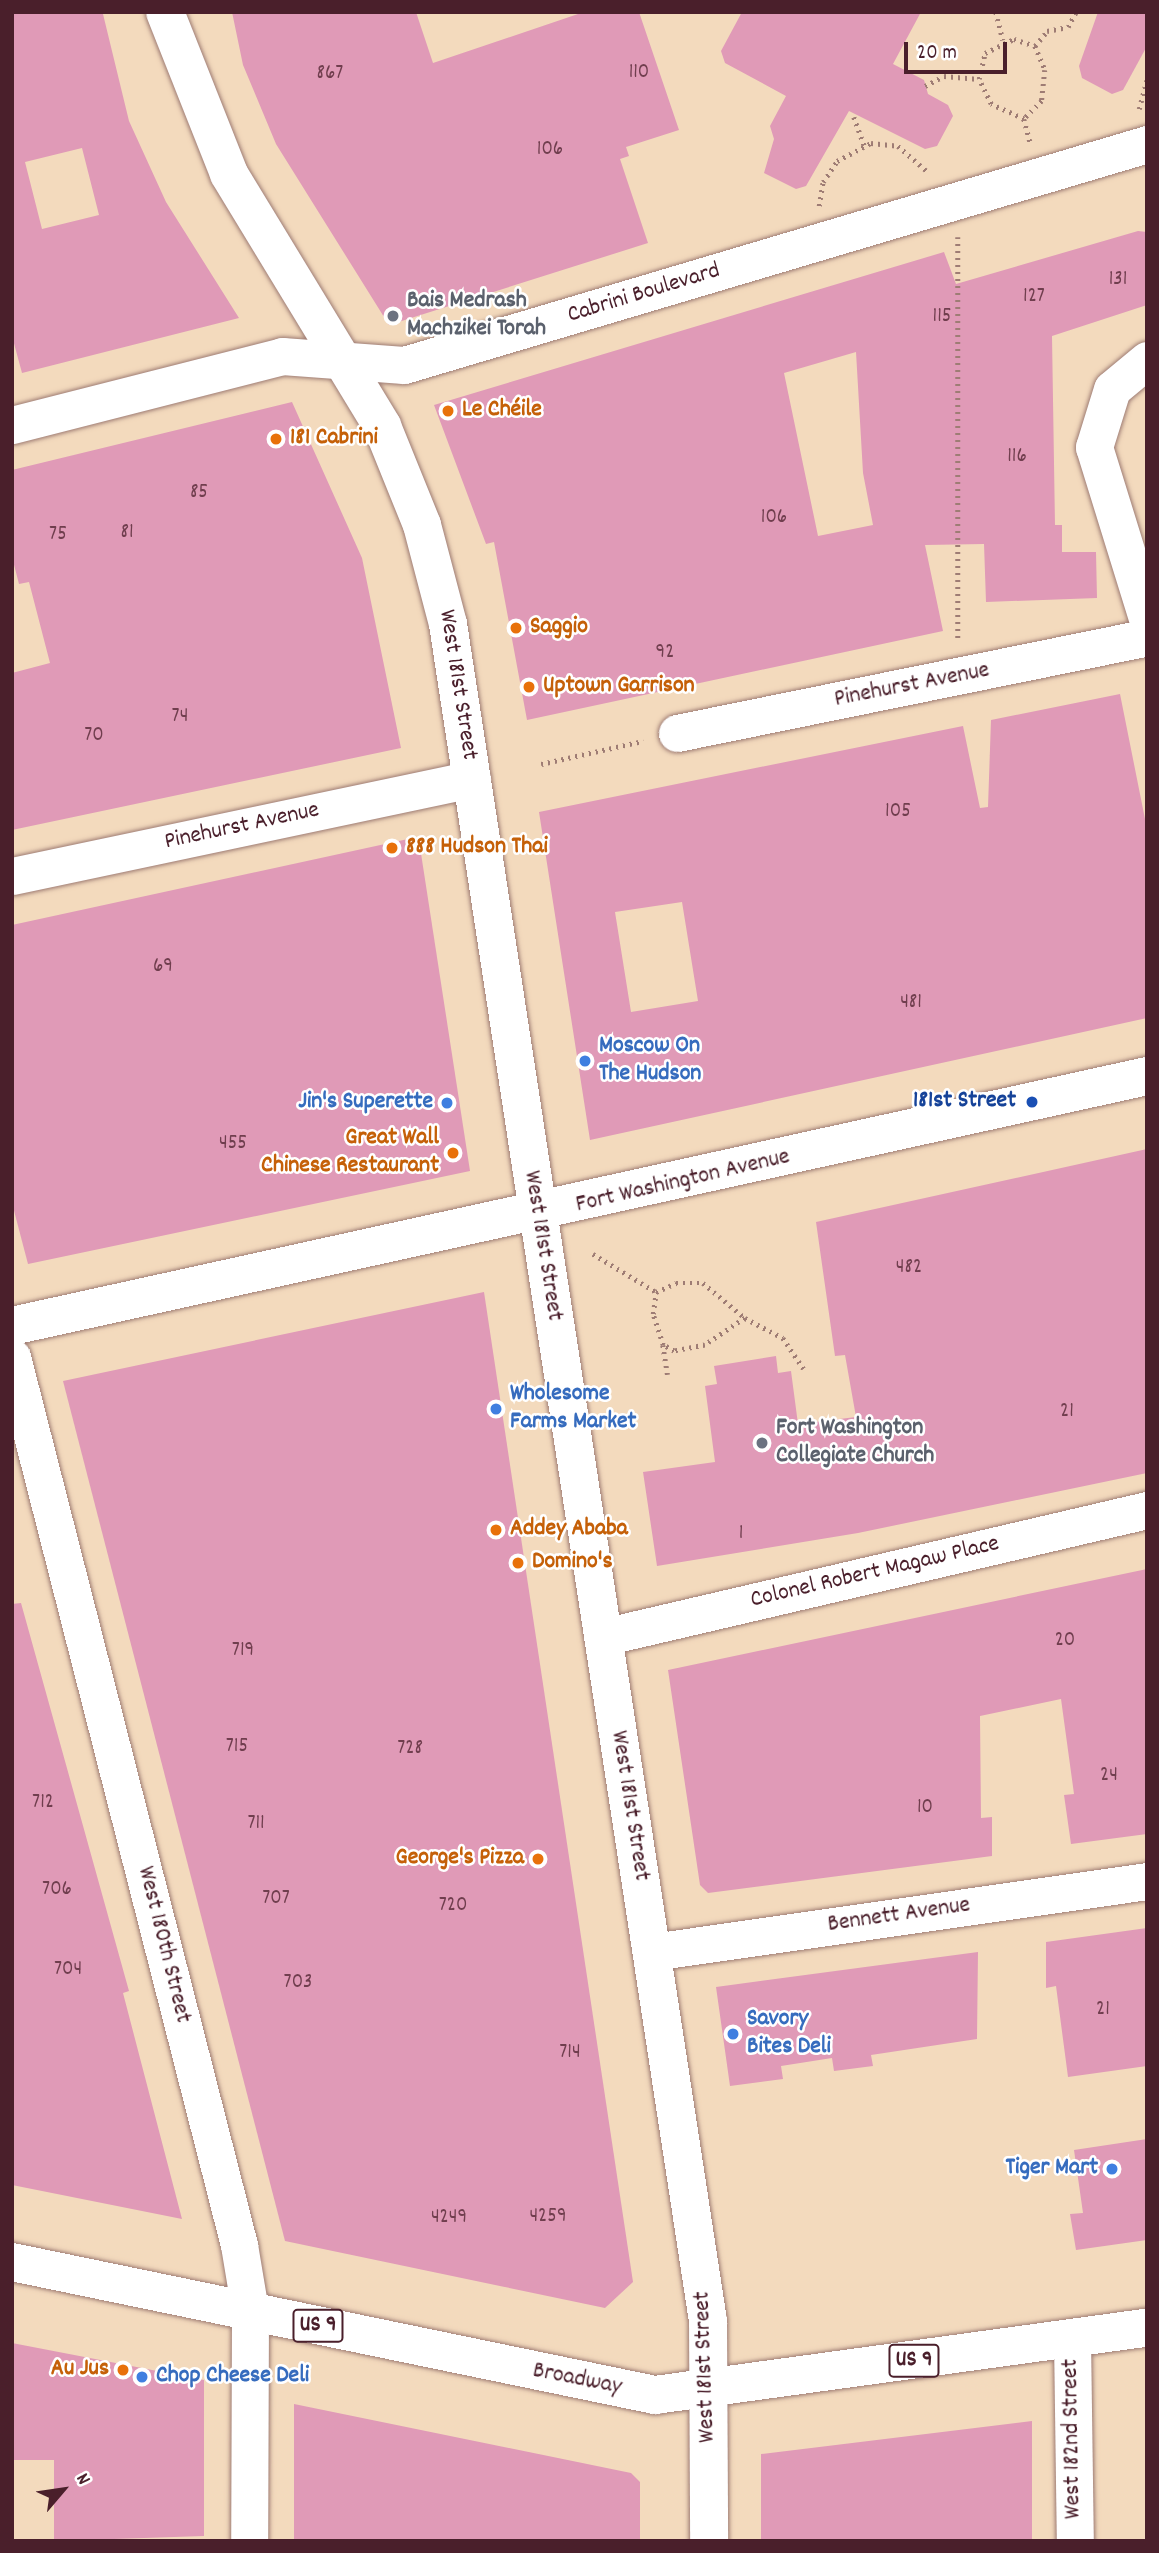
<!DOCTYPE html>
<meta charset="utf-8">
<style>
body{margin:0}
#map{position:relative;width:1159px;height:2553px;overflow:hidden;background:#f3dabd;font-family:Dekko,sans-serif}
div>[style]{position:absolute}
.building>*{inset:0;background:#e09ab7}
.path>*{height:4.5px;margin-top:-2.25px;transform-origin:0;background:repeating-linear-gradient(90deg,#9e7c74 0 2px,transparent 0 7px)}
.roads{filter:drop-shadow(0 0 2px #9e7c74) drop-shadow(0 0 2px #9e7c74)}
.street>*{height:37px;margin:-18.5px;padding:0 18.5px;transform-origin:18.5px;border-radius:18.5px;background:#fff}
.secondary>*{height:38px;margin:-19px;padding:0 19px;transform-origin:19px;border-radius:19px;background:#fff}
.primary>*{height:38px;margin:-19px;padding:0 19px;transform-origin:19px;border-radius:19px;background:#fff}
.dots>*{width:19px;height:19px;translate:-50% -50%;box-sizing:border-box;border:4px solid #fff;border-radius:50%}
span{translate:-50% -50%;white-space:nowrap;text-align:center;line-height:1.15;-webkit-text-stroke:5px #fff;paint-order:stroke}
.number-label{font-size:21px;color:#703e4e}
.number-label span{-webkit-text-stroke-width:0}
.shield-label span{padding:2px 5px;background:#fff;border:2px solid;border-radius:5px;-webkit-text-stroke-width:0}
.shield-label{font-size:23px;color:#4a1f2b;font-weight:700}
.street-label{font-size:24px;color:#4a1f2b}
.worship-label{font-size:24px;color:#5b616d;font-weight:700}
.left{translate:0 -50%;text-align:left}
.food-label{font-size:24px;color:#c56008;font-weight:700}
.right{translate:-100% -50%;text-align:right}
.shop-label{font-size:24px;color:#366cbe;font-weight:700}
.transit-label{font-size:24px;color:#164399;font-weight:700}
.frame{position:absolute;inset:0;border:14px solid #4a1f2b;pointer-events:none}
.north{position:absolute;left:28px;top:2455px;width:70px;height:70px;-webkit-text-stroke:5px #fff;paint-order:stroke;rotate:61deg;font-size:19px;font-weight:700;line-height:28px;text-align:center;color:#4a1f2b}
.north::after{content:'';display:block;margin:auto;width:24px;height:32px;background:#4a1f2b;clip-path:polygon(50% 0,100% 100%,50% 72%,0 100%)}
.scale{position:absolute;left:904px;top:42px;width:103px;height:32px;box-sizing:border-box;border:4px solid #4a1f2b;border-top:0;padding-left:9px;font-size:21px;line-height:24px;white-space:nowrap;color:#4a1f2b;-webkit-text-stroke:5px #fff;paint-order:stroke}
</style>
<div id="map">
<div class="building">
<i style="clip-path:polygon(232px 12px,416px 12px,433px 63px,581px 13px,639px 12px,679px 130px,626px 147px,629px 156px,620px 159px,648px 243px,389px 325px,276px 144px,243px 65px)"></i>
<i style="clip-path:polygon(742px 12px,921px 12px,893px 64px,924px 80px,928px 94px,948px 105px,953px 116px,937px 146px,925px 149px,849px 111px,806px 186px,796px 189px,764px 173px,774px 139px,770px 126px,786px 96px,725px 63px,721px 51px)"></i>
<i style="clip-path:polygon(1098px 12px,1147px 12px,1147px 46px,1123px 90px,1112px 94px,1082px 78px,1079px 66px)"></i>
<i style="clip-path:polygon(evenodd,12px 14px,103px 14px,129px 121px,166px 202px,239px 318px,22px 373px,12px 336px,12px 14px,82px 148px,99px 215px,42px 229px,25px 162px,82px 148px)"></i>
<i style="clip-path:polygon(evenodd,1138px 231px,1147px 232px,1147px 305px,1052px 336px,1055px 525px,1062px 525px,1062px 552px,1096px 552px,1097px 598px,986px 602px,984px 544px,925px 545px,943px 631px,527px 720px,494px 542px,486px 544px,434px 405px,944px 252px,956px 284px,1138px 231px,856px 352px,863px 473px,873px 525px,818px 536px,784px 373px,856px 352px)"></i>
<i style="clip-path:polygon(292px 402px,362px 558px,401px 748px,12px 830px,12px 673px,50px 663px,29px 582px,19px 584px,12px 557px,12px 470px)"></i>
<i style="clip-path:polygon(evenodd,1120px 694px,1147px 829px,1147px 1018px,590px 1140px,539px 812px,963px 726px,980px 808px,988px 807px,991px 720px,1120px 694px,682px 902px,698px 1001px,631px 1012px,615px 912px,682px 902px)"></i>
<i style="clip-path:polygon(408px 839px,420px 847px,470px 1171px,28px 1264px,12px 1203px,12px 925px)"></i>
<i style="clip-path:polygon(1147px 1149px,1147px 1473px,858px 1533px,657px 1566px,643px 1472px,715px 1462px,705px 1386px,717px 1384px,714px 1366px,776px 1356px,778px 1373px,791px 1371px,798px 1424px,856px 1417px,845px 1355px,835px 1356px,816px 1222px)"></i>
<i style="clip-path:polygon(484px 1292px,633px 2282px,605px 2308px,285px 2241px,63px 1381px)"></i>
<i style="clip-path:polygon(1147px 1569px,1147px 1834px,1071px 1844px,1064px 1795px,1074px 1794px,1061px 1699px,980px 1716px,981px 1818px,992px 1817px,992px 1856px,708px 1893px,700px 1885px,668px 1670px)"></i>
<i style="clip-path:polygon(21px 1603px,129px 1991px,123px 1993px,182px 2219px,12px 2185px,12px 1604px)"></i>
<i style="clip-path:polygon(1147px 1928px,1147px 2066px,1068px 2077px,1056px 1986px,1046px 1988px,1046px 1942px)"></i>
<i style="clip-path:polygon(978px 1952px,977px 2039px,871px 2055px,873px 2066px,834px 2071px,832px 2058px,781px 2066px,783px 2079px,730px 2086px,716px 1987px)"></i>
<i style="clip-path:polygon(1147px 2139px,1147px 2240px,1076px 2250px,1070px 2214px,1083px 2213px,1074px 2150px)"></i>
<i style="clip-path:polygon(12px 2343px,204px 2380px,204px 2536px,54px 2541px,54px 2460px,12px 2460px)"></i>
<i style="clip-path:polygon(294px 2404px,631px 2473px,640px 2482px,640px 2541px,294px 2541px)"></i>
<i style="clip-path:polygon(1032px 2421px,1032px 2541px,761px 2541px,761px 2454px)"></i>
</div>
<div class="path">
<i style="left:996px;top:12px;width:29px;rotate:76deg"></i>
<i style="left:1014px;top:39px;width:22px;rotate:18deg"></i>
<i style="left:1035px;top:46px;width:26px;rotate:67deg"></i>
<i style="left:1045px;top:70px;width:31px;rotate:96deg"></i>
<i style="left:1042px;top:101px;width:25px;rotate:135deg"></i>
<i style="left:1024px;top:119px;width:36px;rotate:-156deg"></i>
<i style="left:991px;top:104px;width:28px;rotate:-116deg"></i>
<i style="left:979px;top:79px;width:27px;rotate:-77deg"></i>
<i style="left:985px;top:53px;width:32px;rotate:-26deg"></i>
<i style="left:1035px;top:46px;width:19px;rotate:-51deg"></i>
<i style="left:1047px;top:31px;width:21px;rotate:-11deg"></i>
<i style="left:1068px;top:27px;width:17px;rotate:-62deg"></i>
<i style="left:925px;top:86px;width:21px;rotate:-28deg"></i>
<i style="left:944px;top:76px;width:35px;rotate:5deg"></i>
<i style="left:1139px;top:109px;width:30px;rotate:-75deg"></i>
<i style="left:854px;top:117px;width:30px;rotate:70deg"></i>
<i style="left:1024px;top:119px;width:24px;rotate:75deg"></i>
<i style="left:819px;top:206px;width:24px;rotate:-81deg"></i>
<i style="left:823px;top:182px;width:25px;rotate:-56deg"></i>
<i style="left:837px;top:161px;width:38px;rotate:-28deg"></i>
<i style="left:871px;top:143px;width:27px;rotate:6deg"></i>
<i style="left:898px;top:146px;width:40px;rotate:41deg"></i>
<i style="left:958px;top:237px;width:404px;rotate:90deg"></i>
<i style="left:541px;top:764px;width:105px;rotate:-12.7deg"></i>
<i style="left:593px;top:1254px;width:74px;rotate:31.1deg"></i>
<i style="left:676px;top:1283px;width:27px"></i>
<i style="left:703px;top:1283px;width:55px;rotate:39.8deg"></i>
<i style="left:745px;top:1318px;width:48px;rotate:146deg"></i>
<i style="left:705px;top:1345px;width:32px;rotate:169deg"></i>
<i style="left:674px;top:1351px;width:13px;rotate:-151deg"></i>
<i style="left:663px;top:1345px;width:33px;rotate:-108deg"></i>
<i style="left:653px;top:1314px;width:22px;rotate:-82deg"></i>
<i style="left:656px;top:1292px;width:22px;rotate:-24deg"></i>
<i style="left:745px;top:1318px;width:43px;rotate:27.8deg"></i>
<i style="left:783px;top:1338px;width:37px;rotate:56deg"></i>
<i style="left:663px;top:1345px;width:30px;rotate:81deg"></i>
</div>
<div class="roads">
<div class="street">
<i style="left:1147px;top:360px;width:45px;rotate:140.4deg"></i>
<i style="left:1112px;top:389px;width:61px;rotate:107.2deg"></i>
<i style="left:1094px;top:447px;width:179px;rotate:72.8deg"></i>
<i style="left:12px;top:425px;width:279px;rotate:-14.3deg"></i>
<i style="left:282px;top:356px;width:122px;rotate:4.2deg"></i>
<i style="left:404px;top:365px;width:775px;rotate:-16.56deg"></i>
<i style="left:677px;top:733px;width:480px;rotate:-11.5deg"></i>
<i style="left:12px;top:876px;width:470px;rotate:-11.9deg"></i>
<i style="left:12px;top:1357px;width:917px;rotate:75.66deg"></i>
<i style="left:239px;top:2245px;width:67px;rotate:80.5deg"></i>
<i style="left:250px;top:2311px;width:230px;rotate:90.2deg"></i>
<i style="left:603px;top:1637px;width:559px;rotate:-13.14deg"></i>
<i style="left:652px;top:1952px;width:500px;rotate:-8.16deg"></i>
<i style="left:1072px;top:2338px;width:203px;rotate:89.2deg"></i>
</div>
<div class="secondary">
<i style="left:165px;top:12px;width:174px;rotate:68.4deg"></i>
<i style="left:229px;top:174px;width:295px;rotate:58.7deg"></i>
<i style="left:382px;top:426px;width:107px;rotate:68deg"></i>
<i style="left:422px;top:525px;width:102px;rotate:75.3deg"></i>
<i style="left:448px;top:624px;width:1717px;rotate:81.29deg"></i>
<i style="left:708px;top:2321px;width:220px;rotate:89.7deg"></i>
<i style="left:12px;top:1326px;width:1162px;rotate:-12.42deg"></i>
</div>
<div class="primary">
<i style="left:12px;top:2262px;width:657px;rotate:11.69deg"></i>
<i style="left:655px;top:2395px;width:497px;rotate:-7.8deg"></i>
</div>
</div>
<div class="dots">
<i style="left:393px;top:316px;background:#6b7280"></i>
<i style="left:448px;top:411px;background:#e8710a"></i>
<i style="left:276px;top:439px;background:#e8710a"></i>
<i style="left:516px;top:628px;background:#e8710a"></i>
<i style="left:529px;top:687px;background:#e8710a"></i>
<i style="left:392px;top:848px;background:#e8710a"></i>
<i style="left:585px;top:1061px;background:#3f7fe0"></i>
<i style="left:1032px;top:1102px;background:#1a4fb4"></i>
<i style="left:447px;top:1103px;background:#3f7fe0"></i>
<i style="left:453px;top:1153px;background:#e8710a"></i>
<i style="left:496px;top:1409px;background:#3f7fe0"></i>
<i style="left:762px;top:1443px;background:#6b7280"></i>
<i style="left:496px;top:1530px;background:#e8710a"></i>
<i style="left:518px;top:1563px;background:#e8710a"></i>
<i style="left:538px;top:1859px;background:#e8710a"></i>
<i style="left:733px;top:2034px;background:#3f7fe0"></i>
<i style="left:1112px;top:2169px;background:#3f7fe0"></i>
<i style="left:123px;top:2370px;background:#e8710a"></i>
<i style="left:142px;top:2377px;background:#3f7fe0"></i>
</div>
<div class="number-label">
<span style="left:639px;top:73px">110</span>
<span style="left:330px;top:74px">867</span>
<span style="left:550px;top:150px">106</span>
<span style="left:1118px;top:280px">131</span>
<span style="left:1034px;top:297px">127</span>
<span style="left:942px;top:317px">115</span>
<span style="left:1017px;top:457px">116</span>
<span style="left:199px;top:493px">85</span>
<span style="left:774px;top:518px">106</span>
<span style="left:127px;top:533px">81</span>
<span style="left:58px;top:535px">75</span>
<span style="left:665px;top:653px">92</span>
<span style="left:180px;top:717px">74</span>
<span style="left:94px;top:736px">70</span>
<span style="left:898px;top:812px">105</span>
<span style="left:163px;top:967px">69</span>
<span style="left:911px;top:1003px">481</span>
<span style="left:233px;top:1144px">455</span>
<span style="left:909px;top:1268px">482</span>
<span style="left:1067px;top:1412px">21</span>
<span style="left:741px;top:1534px">1</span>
<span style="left:1065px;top:1641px">20</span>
<span style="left:243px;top:1651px">719</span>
<span style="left:237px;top:1747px">715</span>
<span style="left:410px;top:1749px">728</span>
<span style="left:1109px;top:1776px">24</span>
<span style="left:43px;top:1803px">712</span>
<span style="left:925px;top:1808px">10</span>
<span style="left:256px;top:1824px">711</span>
<span style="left:57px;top:1890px">706</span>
<span style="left:276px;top:1899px">707</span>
<span style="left:453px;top:1906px">720</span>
<span style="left:68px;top:1970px">704</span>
<span style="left:298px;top:1983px">703</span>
<span style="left:1103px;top:2010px">21</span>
<span style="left:570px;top:2053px">714</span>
<span style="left:548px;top:2217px">4259</span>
<span style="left:449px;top:2218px">4249</span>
</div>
<div class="shield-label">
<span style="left:318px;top:2326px">US 9</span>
<span style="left:914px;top:2361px">US 9</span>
</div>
<div class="street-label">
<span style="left:644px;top:294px;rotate:-17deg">Cabrini Boulevard</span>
<span style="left:457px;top:685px;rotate:81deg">West 181st Street</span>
<span style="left:912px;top:686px;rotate:-11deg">Pinehurst Avenue</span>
<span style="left:242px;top:827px;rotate:-12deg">Pinehurst Avenue</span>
<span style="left:683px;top:1182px;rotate:-13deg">Fort Washington Avenue</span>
<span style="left:542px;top:1246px;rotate:81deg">West 181st Street</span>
<span style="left:875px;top:1573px;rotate:-13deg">Colonel Robert Magaw Place</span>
<span style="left:629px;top:1806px;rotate:81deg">West 181st Street</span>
<span style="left:899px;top:1916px;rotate:-8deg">Bennett Avenue</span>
<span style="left:163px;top:1945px;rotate:76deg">West 180th Street</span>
<span style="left:706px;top:2367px;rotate:-92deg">West 181st Street</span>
<span style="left:577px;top:2380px;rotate:11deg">Broadway</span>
<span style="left:1073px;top:2439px;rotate:-91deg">West 182nd Street</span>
</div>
<div class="worship-label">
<span class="left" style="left:407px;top:316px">Bais Medrash<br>Machzikei Torah</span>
<span class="left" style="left:776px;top:1443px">Fort Washington<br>Collegiate Church</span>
</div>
<div class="food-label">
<span class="left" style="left:462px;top:411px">Le Chéile</span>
<span class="left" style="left:290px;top:439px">181 Cabrini</span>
<span class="left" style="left:530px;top:628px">Saggio</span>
<span class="left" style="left:543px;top:687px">Uptown Garrison</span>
<span class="left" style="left:406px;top:848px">888 Hudson Thai</span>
<span class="right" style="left:439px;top:1153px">Great Wall<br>Chinese Restaurant</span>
<span class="left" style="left:510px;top:1530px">Addey Ababa</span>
<span class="left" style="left:532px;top:1563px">Domino's</span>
<span class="right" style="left:524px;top:1859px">George's Pizza</span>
<span class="right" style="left:109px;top:2370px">Au Jus</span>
</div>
<div class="shop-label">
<span class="left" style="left:599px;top:1061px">Moscow On<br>The Hudson</span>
<span class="right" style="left:433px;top:1103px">Jin's Superette</span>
<span class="left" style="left:510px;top:1409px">Wholesome<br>Farms Market</span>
<span class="left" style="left:747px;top:2034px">Savory<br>Bites Deli</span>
<span class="right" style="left:1098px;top:2169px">Tiger Mart</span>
<span class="left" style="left:156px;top:2377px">Chop Cheese Deli</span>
</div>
<div class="transit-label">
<span class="right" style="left:1016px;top:1102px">181st Street</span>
</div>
<div class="frame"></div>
<div class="north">N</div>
<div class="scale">20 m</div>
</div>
